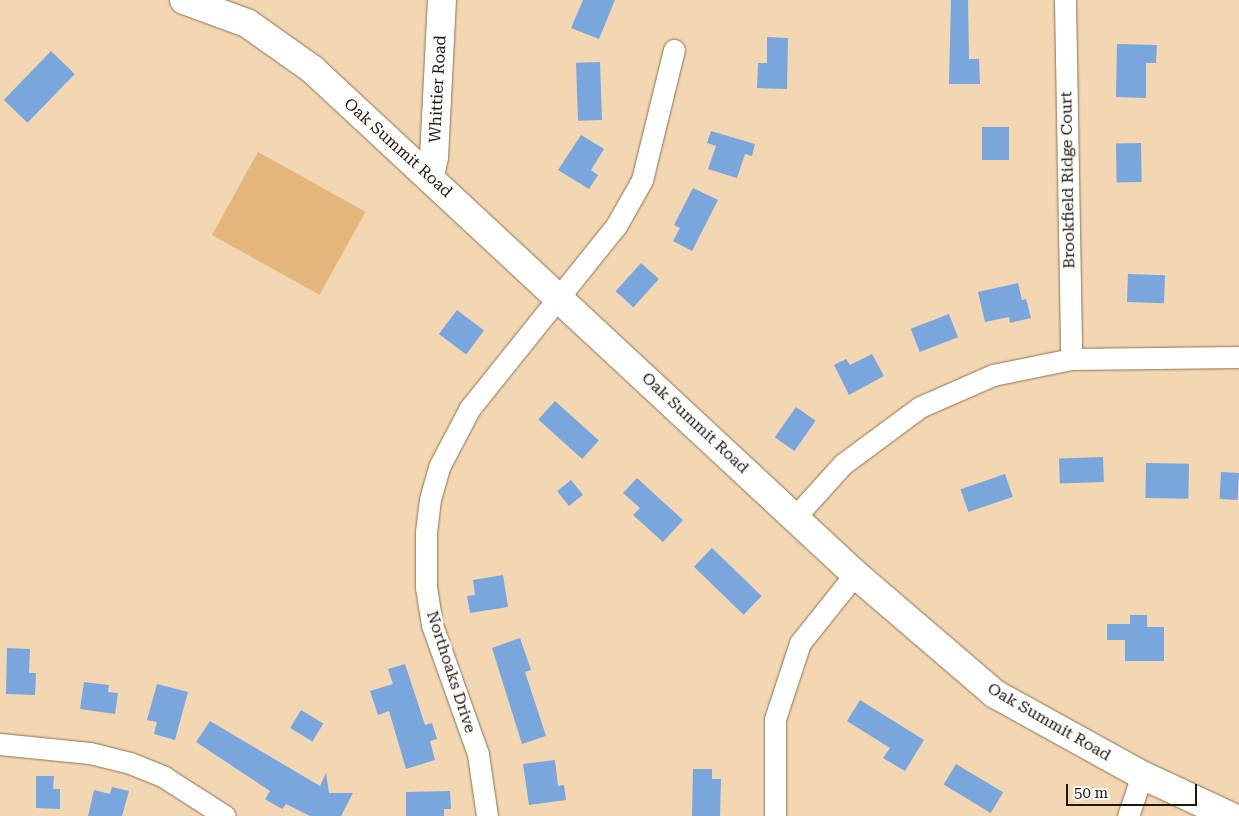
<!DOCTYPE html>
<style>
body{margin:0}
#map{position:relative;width:1239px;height:816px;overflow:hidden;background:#f3d7b3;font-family:"Roboto Serif",serif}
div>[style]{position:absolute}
.green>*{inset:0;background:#e3b67b;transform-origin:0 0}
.building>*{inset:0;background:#78a6dd;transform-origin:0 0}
.roads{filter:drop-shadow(0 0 1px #8c7351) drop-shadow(0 0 1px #8c7351)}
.street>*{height:21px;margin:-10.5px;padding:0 10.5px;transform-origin:10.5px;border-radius:10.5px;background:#fff}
.secondary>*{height:28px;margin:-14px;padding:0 14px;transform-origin:14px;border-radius:14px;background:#fff}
span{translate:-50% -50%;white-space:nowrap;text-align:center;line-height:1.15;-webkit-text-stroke:5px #fdfdfd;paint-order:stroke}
.street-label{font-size:16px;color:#211709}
.scale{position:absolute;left:1066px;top:784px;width:131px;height:22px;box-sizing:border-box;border:2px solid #211709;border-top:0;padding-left:6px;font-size:15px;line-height:18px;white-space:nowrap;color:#211709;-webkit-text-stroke:4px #fdfdfd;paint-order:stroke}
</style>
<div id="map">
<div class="green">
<i style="left:258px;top:152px;width:123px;height:95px;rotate:29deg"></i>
</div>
<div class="building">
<i style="clip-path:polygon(583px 0,615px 0,599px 39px,571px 28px)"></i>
<i style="clip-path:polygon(951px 0,968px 0,969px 59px,979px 59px,980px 84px,949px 84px)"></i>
<i style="clip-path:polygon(767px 37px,788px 38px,787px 89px,757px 88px,758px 63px,767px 63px)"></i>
<i style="clip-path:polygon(1117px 44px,1157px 45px,1156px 63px,1146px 63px,1146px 98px,1116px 97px)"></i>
<i style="left:51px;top:51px;width:33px;height:68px;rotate:44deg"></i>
<i style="left:600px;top:62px;width:58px;height:24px;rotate:88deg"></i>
<i style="left:982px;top:127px;width:27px;height:33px"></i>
<i style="clip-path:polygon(711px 131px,755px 144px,752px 156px,745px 154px,737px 178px,708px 169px,716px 146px,707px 143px)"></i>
<i style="clip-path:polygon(581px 135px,604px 149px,591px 170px,598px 175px,589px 189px,558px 170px)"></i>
<i style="left:1141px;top:143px;width:39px;height:25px;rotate:89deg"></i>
<i style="clip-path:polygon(693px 188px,718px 200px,692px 251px,673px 241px,680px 228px,674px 225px)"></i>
<i style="left:641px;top:263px;width:24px;height:38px;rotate:42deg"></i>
<i style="left:1128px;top:274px;width:37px;height:28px;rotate:2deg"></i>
<i style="clip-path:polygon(1018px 283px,1022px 300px,1026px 299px,1031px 318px,1010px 323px,1009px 317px,985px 322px,978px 292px)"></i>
<i style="left:457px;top:310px;width:34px;height:30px;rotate:37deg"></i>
<i style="left:949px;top:314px;width:25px;height:41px;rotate:69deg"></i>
<i style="clip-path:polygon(872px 354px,884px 376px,849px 395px,834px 365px,846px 359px,850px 365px)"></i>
<i style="left:555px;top:401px;width:59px;height:25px;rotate:42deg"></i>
<i style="left:796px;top:407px;width:24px;height:37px;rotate:35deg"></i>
<i style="left:1103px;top:457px;width:25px;height:44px;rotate:88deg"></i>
<i style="left:1146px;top:463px;width:43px;height:35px;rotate:1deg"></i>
<i style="left:1221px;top:472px;width:18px;height:27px;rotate:3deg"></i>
<i style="left:1005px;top:474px;width:24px;height:47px;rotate:71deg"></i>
<i style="clip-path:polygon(637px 478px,683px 520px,663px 542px,633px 515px,640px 508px,623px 493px)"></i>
<i style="left:571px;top:480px;width:19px;height:18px;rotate:51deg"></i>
<i style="left:712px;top:548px;width:69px;height:26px;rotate:44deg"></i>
<i style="clip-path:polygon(503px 575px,508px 607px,470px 613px,467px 596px,475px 595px,473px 580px)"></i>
<i style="clip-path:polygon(1130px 615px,1147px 615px,1147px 627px,1164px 627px,1164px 661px,1125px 661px,1125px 640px,1107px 640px,1107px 624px,1130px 624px)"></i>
<i style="clip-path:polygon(520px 638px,531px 670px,525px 672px,546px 736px,522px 744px,492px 648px)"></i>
<i style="clip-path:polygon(7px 648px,30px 649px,29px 673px,36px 673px,35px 695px,6px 694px)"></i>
<i style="clip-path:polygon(405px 664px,425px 725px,432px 723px,437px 739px,430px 741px,435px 760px,406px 769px,389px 711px,378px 715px,370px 691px,393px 684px,388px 669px)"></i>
<i style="clip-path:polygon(84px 682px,109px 685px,108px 692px,118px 693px,115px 714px,80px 709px)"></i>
<i style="clip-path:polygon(157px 684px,188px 692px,175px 740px,154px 734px,157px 722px,147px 720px)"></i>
<i style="clip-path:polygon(860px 700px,924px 740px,905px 771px,883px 758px,890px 748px,847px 721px)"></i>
<i style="left:301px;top:710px;width:26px;height:21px;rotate:31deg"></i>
<i style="clip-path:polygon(210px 721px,320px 786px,326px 773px,329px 793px,353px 793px,341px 816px,310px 816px,286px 804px,282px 809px,265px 799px,270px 791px,196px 742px)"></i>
<i style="clip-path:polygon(555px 760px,558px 786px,564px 785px,566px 800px,529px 805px,523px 764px)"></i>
<i style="left:956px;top:764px;width:55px;height:24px;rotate:31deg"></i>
<i style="clip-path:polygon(693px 769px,712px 769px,712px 779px,721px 779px,720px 816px,692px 816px)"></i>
<i style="clip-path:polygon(36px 776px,54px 776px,53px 789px,60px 789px,60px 809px,36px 808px)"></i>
<i style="clip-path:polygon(112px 787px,129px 791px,122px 816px,88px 816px,94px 790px,110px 794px)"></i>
<i style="clip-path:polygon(450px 791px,451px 809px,444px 809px,444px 816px,406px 816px,406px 792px)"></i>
</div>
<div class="roads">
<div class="street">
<i style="left:1065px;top:0;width:359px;rotate:89deg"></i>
<i style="left:796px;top:516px;width:70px;rotate:-47.9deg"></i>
<i style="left:843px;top:464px;width:96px;rotate:-36.5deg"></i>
<i style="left:920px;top:407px;width:80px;rotate:-23.7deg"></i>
<i style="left:993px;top:375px;width:80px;rotate:-11.6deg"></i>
<i style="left:1071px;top:359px;width:168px;rotate:-0.7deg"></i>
<i style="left:0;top:744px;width:90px;rotate:5.7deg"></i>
<i style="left:90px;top:753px;width:41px;rotate:14deg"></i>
<i style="left:130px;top:763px;width:37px;rotate:22deg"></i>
<i style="left:164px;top:777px;width:72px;rotate:32.6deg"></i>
<i style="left:487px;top:816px;width:63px;rotate:-98.3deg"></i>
<i style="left:478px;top:754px;width:137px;rotate:-109.6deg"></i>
<i style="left:432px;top:625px;width:37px;rotate:-99deg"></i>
<i style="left:426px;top:588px;width:56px;rotate:-90deg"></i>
<i style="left:426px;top:532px;width:33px;rotate:-83deg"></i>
<i style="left:430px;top:499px;width:33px;rotate:-74deg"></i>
<i style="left:439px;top:467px;width:67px;rotate:-62.3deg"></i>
<i style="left:470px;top:408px;width:233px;rotate:-51.3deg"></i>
<i style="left:616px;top:226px;width:53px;rotate:-60.5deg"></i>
<i style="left:642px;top:180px;width:134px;rotate:-76.2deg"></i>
<i style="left:775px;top:816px;width:97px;rotate:-90deg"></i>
<i style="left:775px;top:719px;width:80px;rotate:-71.8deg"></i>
<i style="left:800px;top:643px;width:88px;rotate:-51.4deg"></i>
<i style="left:1128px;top:816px;width:43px;rotate:-71.1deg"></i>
</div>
<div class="secondary">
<i style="left:184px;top:0;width:67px;rotate:20.1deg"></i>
<i style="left:247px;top:23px;width:80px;rotate:35.3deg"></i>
<i style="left:312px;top:69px;width:742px;rotate:42.92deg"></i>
<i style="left:855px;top:574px;width:184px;rotate:40.6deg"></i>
<i style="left:995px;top:694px;width:168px;rotate:28.9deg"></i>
<i style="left:1142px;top:775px;width:97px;rotate:25deg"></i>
<i style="left:430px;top:177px;width:20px;rotate:-79deg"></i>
<i style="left:434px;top:157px;width:157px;rotate:-87.1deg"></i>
</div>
</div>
<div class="street-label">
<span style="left:438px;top:89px;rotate:-87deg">Whittier Road</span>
<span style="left:398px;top:148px;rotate:42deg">Oak Summit Road</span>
<span style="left:1068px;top:180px;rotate:-91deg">Brookfield Ridge Court</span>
<span style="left:695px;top:423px;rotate:43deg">Oak Summit Road</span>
<span style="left:451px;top:672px;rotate:72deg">Northoaks Drive</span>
<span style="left:1049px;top:722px;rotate:30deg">Oak Summit Road</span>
</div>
<div class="scale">50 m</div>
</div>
